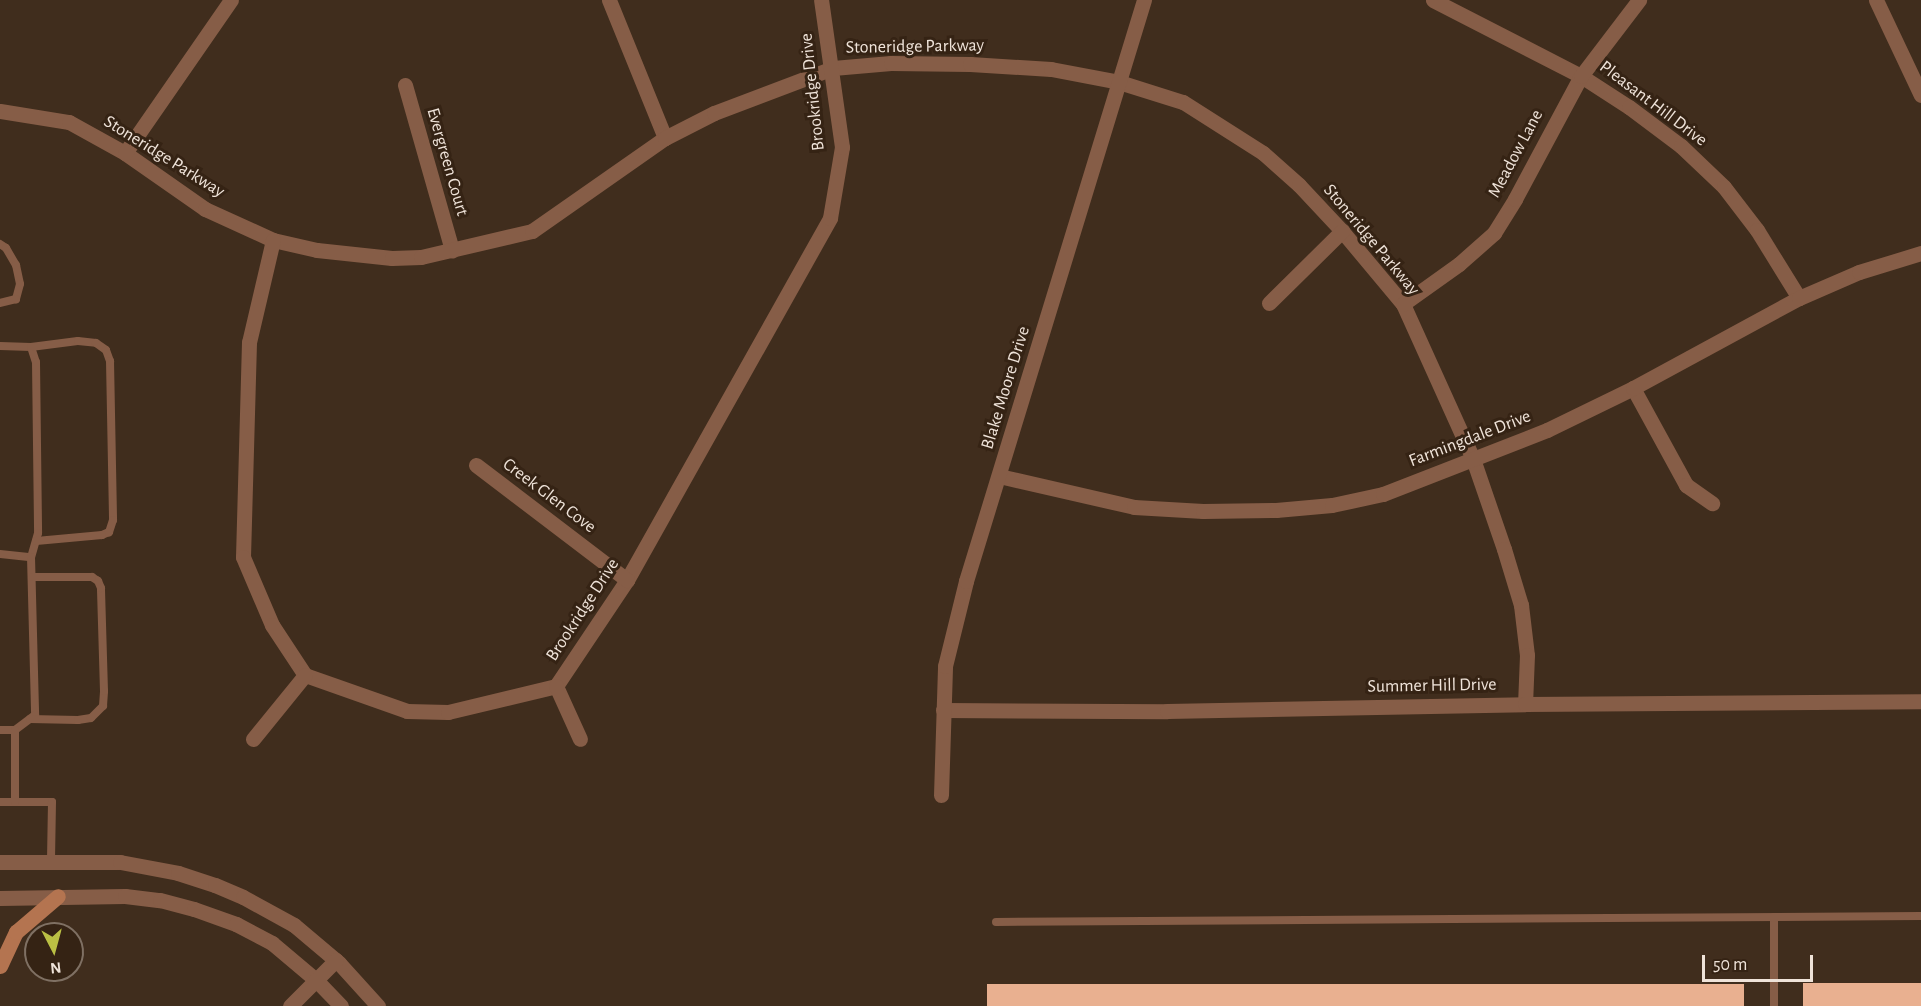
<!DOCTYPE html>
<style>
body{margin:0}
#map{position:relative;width:1921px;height:1006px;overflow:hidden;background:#402d1d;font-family:"Alegreya Sans",sans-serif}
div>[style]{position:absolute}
.building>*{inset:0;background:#e9b090;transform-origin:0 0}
.service>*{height:8px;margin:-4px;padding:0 4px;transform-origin:4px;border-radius:4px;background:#865d47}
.minor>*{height:15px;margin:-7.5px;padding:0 7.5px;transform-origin:7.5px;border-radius:7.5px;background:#865d47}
.secondary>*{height:15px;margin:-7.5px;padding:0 7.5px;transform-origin:7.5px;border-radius:7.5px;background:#b47450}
span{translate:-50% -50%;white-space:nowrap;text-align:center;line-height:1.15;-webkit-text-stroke:6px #352314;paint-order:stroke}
.street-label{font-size:18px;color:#efe3d9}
.north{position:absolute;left:24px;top:922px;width:60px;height:60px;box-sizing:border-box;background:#352314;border:2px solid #7f7063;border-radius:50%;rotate:174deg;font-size:16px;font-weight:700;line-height:24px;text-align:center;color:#efe3d9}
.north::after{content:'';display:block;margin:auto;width:21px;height:27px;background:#bbc044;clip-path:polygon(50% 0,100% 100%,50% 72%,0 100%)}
.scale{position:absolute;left:1702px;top:955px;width:111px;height:27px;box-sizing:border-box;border:3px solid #efe3d9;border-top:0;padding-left:8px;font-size:18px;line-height:21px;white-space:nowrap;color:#efe3d9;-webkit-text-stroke:4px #352314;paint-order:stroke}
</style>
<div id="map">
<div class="building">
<i style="left:1803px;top:983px;width:118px;height:23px"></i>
<i style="left:1744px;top:984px;width:22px;height:757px;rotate:90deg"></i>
</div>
<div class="service">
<i style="left:0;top:244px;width:7px;rotate:34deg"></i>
<i style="left:6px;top:248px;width:20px;rotate:60deg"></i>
<i style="left:16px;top:265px;width:19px;rotate:78deg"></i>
<i style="left:20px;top:284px;width:16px;rotate:105deg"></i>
<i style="left:16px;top:299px;width:16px;rotate:166deg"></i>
<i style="left:0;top:346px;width:31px;rotate:2deg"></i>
<i style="left:31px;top:347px;width:16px;rotate:72deg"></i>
<i style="left:36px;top:362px;width:171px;rotate:89.3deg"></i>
<i style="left:38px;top:533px;width:25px;rotate:106deg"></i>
<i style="left:31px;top:347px;width:47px;rotate:-7.3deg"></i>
<i style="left:78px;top:341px;width:18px;rotate:6deg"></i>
<i style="left:96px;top:343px;width:12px;rotate:35deg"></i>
<i style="left:106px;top:350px;width:12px;rotate:70deg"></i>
<i style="left:110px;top:361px;width:159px;rotate:88.9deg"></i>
<i style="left:113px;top:520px;width:13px;rotate:108deg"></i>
<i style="left:109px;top:532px;width:8px;rotate:157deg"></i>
<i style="left:102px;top:535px;width:66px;rotate:174.8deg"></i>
<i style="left:0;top:554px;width:31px;rotate:6deg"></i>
<i style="left:31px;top:557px;width:158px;rotate:88.5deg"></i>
<i style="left:35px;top:715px;width:25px;rotate:143deg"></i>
<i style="left:15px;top:730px;width:15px;rotate:180deg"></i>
<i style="left:30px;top:719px;width:48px;rotate:1.2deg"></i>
<i style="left:78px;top:720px;width:13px;rotate:-9deg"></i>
<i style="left:91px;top:718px;width:17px;rotate:-45deg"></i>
<i style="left:103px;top:706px;width:15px;rotate:-86deg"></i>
<i style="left:104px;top:691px;width:103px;rotate:-91.7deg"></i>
<i style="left:101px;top:588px;width:8px;rotate:-113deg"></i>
<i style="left:98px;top:581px;width:7px;rotate:-146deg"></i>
<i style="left:92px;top:577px;width:59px;rotate:180deg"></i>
<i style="left:0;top:802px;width:52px"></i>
<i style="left:52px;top:802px;width:60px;rotate:91deg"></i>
<i style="left:15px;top:802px;width:72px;rotate:-90deg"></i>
<i style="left:1774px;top:917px;width:89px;rotate:90deg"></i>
<i style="left:996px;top:922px;width:925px;rotate:-0.37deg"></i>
</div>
<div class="minor">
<i style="left:609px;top:0;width:149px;rotate:67.9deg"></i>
<i style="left:1433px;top:0;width:166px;rotate:27.2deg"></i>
<i style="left:1581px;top:76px;width:57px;rotate:32.9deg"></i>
<i style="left:1629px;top:107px;width:65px;rotate:36.9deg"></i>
<i style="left:1681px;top:146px;width:59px;rotate:43.6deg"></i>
<i style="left:1724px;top:187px;width:54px;rotate:52.5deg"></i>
<i style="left:1757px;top:230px;width:80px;rotate:58.3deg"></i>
<i style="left:1876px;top:0;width:105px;rotate:64.7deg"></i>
<i style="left:405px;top:85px;width:172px;rotate:74.1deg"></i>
<i style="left:0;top:111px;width:70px;rotate:9.1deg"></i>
<i style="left:69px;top:122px;width:64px;rotate:29deg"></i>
<i style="left:125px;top:153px;width:98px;rotate:35deg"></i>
<i style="left:205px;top:209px;width:75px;rotate:24.5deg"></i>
<i style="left:273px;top:240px;width:45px;rotate:12.8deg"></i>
<i style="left:317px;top:250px;width:75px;rotate:6.1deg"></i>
<i style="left:392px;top:258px;width:29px;rotate:-2deg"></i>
<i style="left:421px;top:257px;width:114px;rotate:-13.2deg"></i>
<i style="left:532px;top:231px;width:162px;rotate:-35deg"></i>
<i style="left:665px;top:138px;width:55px;rotate:-27deg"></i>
<i style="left:714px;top:113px;width:127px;rotate:-20.7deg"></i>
<i style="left:833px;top:68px;width:58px;rotate:-4.9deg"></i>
<i style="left:891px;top:63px;width:79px;rotate:0.7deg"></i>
<i style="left:970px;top:64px;width:81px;rotate:3.5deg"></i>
<i style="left:1051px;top:69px;width:69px;rotate:10.8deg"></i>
<i style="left:1119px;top:82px;width:67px;rotate:17.4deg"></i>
<i style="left:1183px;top:102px;width:95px;rotate:32.5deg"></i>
<i style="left:1263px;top:153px;width:48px;rotate:41.6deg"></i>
<i style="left:1299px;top:185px;width:63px;rotate:46.9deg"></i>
<i style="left:1342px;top:231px;width:95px;rotate:50.1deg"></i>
<i style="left:1403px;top:304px;width:170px;rotate:65.7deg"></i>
<i style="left:1473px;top:459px;width:95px;rotate:71deg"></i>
<i style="left:1504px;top:549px;width:59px;rotate:73.1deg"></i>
<i style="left:1521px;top:605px;width:50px;rotate:83.2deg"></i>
<i style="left:1527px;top:655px;width:49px;rotate:92.3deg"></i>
<i style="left:125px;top:153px;width:186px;rotate:-55.3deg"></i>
<i style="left:273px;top:240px;width:105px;rotate:103.2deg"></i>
<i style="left:249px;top:342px;width:215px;rotate:91.6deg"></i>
<i style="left:243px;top:557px;width:74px;rotate:66.9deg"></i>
<i style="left:272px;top:625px;width:60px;rotate:56.6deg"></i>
<i style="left:305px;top:675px;width:108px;rotate:19.4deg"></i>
<i style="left:407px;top:711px;width:41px;rotate:1.4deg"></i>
<i style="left:448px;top:712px;width:111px;rotate:-13.5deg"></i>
<i style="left:556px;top:686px;width:128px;rotate:-56.2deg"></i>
<i style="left:627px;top:580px;width:415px;rotate:-60.7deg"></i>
<i style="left:830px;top:218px;width:72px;rotate:-80.4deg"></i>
<i style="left:842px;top:147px;width:148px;rotate:-98.1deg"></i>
<i style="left:1269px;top:303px;width:103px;rotate:-44.6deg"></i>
<i style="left:1403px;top:304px;width:69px;rotate:-35.5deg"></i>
<i style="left:1459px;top:264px;width:47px;rotate:-41.5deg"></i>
<i style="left:1494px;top:233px;width:40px;rotate:-58deg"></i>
<i style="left:1515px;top:199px;width:140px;rotate:-61.8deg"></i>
<i style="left:1581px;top:76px;width:96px;rotate:-52.7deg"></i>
<i style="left:1633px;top:388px;width:111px;rotate:61.3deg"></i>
<i style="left:1686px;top:485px;width:32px;rotate:35deg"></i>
<i style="left:476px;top:465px;width:190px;rotate:37.3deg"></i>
<i style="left:999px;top:476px;width:139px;rotate:12.9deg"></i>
<i style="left:1134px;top:507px;width:69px;rotate:3.3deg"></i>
<i style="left:1203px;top:511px;width:73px;rotate:-0.8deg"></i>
<i style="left:1276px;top:510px;width:56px;rotate:-5.1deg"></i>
<i style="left:1332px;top:505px;width:52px;rotate:-12.2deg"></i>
<i style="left:1383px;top:494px;width:176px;rotate:-21.3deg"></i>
<i style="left:1547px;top:430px;width:96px;rotate:-26deg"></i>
<i style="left:1633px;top:388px;width:189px;rotate:-28.5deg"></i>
<i style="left:1799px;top:298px;width:65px;rotate:-23.4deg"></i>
<i style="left:1859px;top:272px;width:65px;rotate:-17deg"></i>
<i style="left:556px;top:686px;width:58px;rotate:65.6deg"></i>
<i style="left:943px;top:710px;width:224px;rotate:0.3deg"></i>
<i style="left:1167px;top:711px;width:358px;rotate:-1.1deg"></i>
<i style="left:1525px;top:704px;width:396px;rotate:-0.4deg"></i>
<i style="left:253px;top:739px;width:82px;rotate:-50.9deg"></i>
<i style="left:941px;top:795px;width:129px;rotate:-88.2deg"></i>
<i style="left:945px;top:666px;width:88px;rotate:-76.1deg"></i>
<i style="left:966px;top:581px;width:608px;rotate:-72.97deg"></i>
<i style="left:0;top:862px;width:120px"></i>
<i style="left:120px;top:862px;width:59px;rotate:10.7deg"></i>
<i style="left:178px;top:873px;width:39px;rotate:18deg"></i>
<i style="left:215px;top:885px;width:30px;rotate:23deg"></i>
<i style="left:243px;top:897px;width:58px;rotate:28.8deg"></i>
<i style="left:294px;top:925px;width:59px;rotate:40.2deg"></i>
<i style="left:339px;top:963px;width:58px;rotate:47.8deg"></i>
<i style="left:0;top:898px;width:125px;rotate:-0.9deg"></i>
<i style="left:125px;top:896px;width:35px;rotate:7deg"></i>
<i style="left:160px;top:900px;width:35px;rotate:15deg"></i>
<i style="left:194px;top:909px;width:45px;rotate:19.7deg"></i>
<i style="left:236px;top:924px;width:41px;rotate:27.8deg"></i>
<i style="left:272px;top:943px;width:57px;rotate:40.1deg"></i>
<i style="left:316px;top:980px;width:36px;rotate:46deg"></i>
<i style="left:290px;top:1006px;width:65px;rotate:-45deg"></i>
</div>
<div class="secondary">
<i style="left:0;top:966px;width:38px;rotate:-65deg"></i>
<i style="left:16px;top:932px;width:55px;rotate:-40.6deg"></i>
</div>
<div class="street-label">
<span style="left:915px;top:47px;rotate:-1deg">Stoneridge Parkway</span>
<span style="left:813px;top:92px;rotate:-96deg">Brookridge Drive</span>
<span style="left:1653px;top:104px;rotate:37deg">Pleasant Hill Drive</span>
<span style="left:1516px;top:154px;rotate:-62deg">Meadow Lane</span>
<span style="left:164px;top:157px;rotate:32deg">Stoneridge Parkway</span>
<span style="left:447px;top:162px;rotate:74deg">Evergreen Court</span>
<span style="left:1371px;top:240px;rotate:50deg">Stoneridge Parkway</span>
<span style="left:1006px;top:388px;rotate:-73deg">Blake Moore Drive</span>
<span style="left:1470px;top:439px;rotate:-21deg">Farmingdale Drive</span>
<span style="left:549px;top:496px;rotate:37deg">Creek Glen Cove</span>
<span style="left:583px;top:610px;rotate:-57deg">Brookridge Drive</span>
<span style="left:1432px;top:686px;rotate:-1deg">Summer Hill Drive</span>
</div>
<div class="north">N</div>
<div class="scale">50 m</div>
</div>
